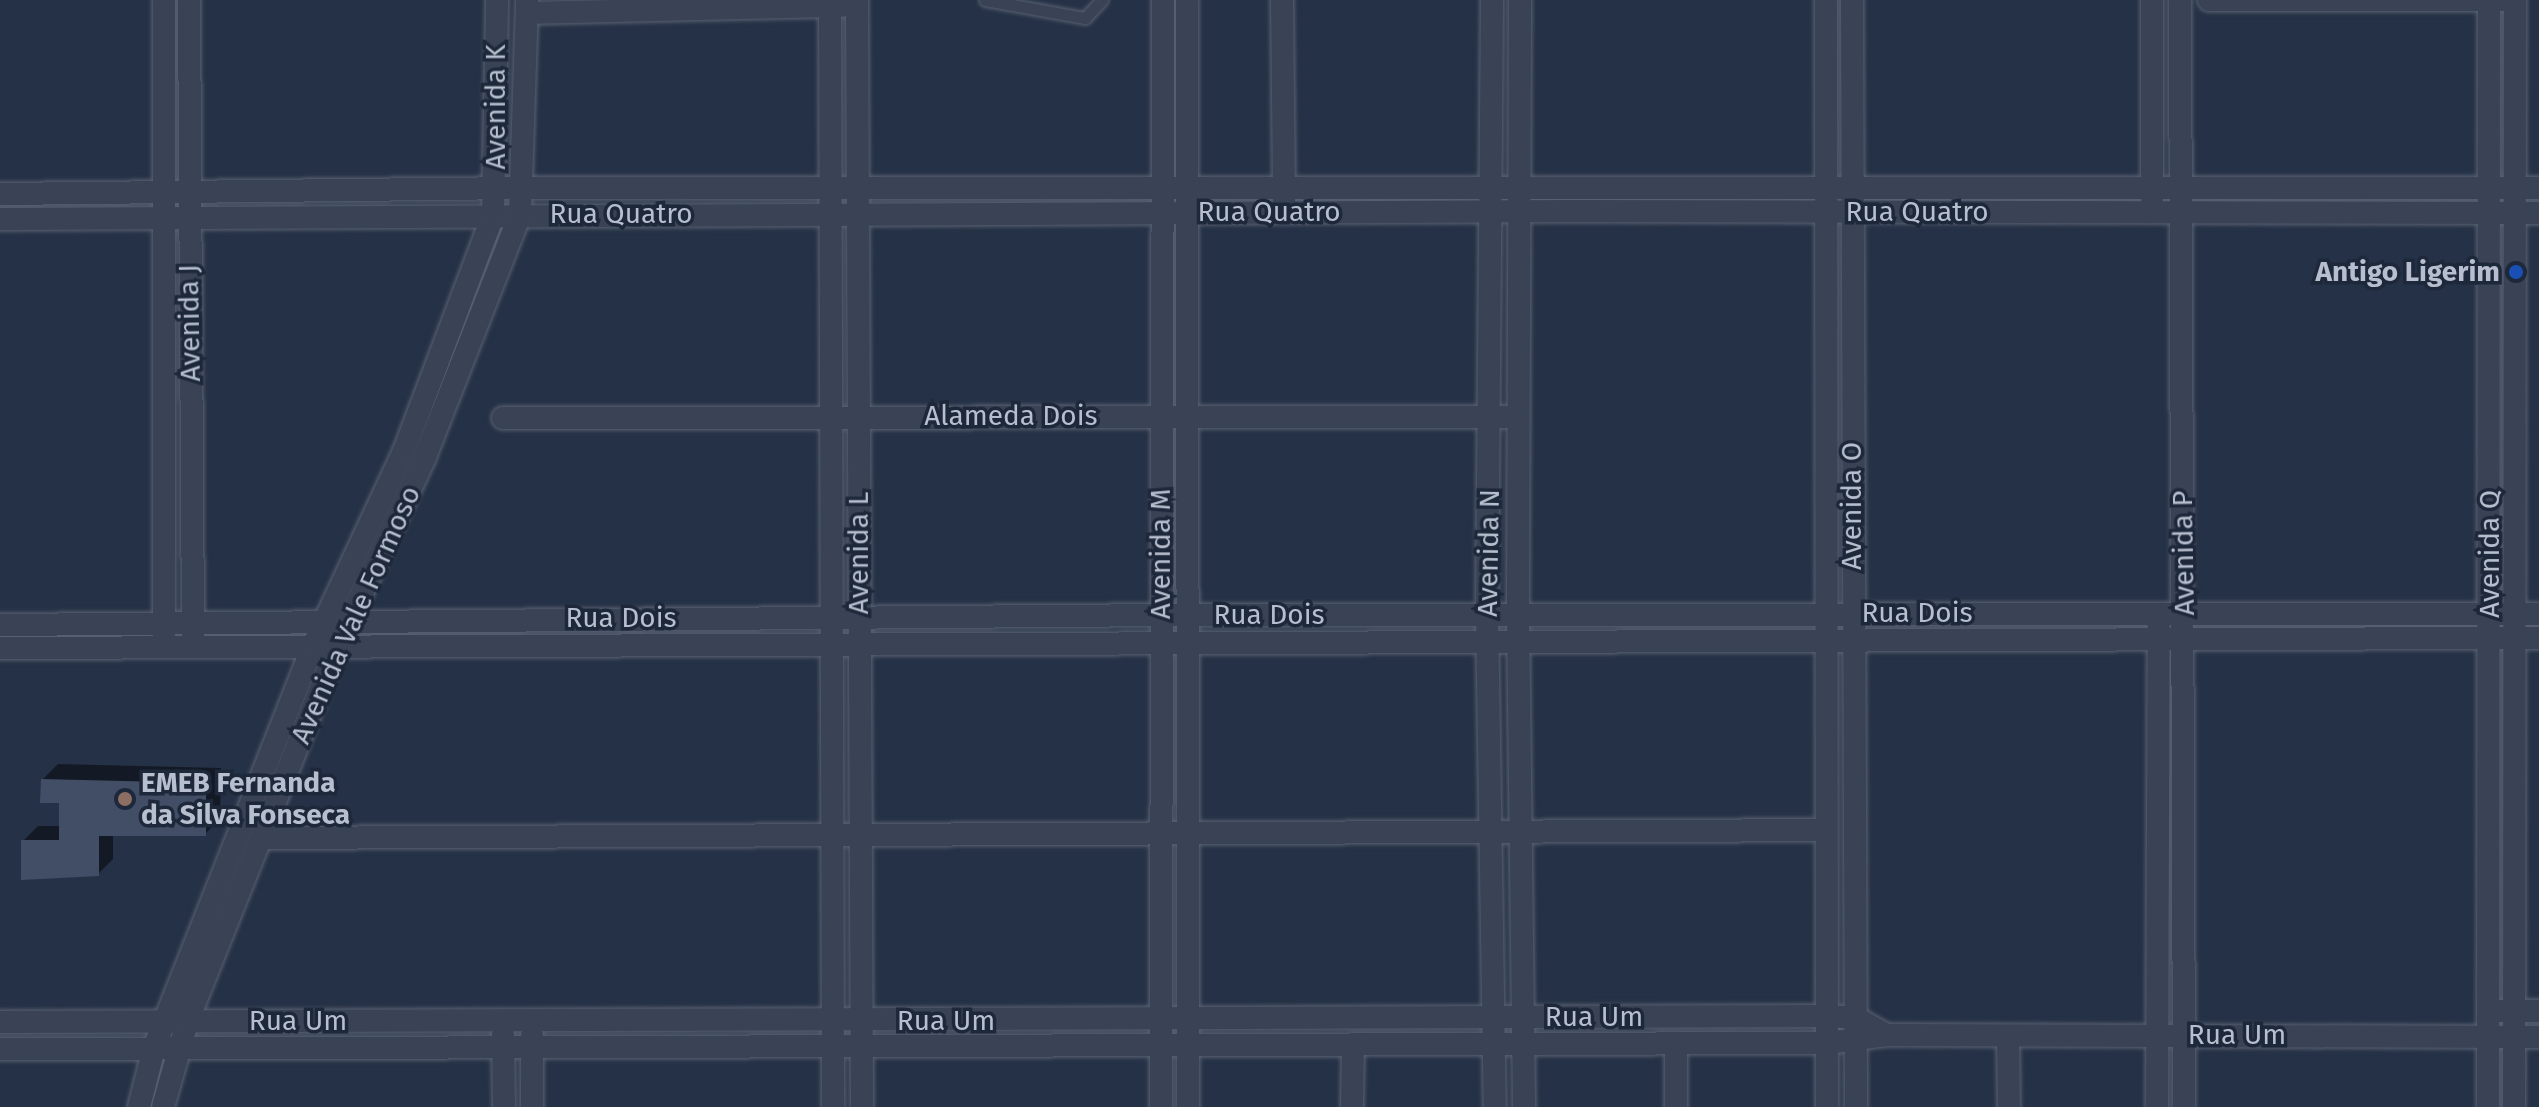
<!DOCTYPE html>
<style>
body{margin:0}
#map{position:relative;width:2539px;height:1107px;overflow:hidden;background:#253146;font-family:"Fira Sans",sans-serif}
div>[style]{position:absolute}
.shadow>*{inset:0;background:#0007}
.building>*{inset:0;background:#414e66}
.roads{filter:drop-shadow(0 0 2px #586172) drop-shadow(0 0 2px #586172)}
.service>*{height:11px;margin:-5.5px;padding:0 5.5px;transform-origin:5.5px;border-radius:5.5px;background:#3a4355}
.minor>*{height:22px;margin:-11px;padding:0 11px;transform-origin:11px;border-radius:11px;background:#3a4355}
.dots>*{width:22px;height:22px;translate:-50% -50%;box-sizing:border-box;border:4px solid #1e283b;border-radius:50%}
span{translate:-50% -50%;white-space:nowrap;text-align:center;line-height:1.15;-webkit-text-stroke:7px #1e283b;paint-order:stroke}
.street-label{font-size:28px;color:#b7bfce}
.poi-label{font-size:28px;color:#b7bfce;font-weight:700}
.right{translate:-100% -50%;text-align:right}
.left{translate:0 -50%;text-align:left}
</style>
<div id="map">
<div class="shadow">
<i style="clip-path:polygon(58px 764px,221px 768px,220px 819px,205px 834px,113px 834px,113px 859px,98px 874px,23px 841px,38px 826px,61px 826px,61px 801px,43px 779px)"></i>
</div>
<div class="building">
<i style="clip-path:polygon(41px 779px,206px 783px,206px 836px,99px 836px,99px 876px,21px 880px,21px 840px,59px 840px,59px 803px,40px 803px)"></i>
</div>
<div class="roads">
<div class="service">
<i style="left:985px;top:0;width:102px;rotate:10.2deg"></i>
<i style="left:1085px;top:18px;width:25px;rotate:-47deg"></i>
</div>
<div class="minor">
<i style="left:189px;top:0;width:636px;rotate:89.64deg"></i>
<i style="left:830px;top:0;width:1107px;rotate:89.84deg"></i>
<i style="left:857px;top:0;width:1107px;rotate:89.74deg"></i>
<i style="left:1187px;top:0;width:1107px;rotate:89.95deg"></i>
<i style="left:1282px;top:0;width:203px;rotate:89.4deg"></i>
<i style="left:1492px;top:0;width:614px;rotate:90.47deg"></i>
<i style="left:1487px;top:614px;width:493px;rotate:89.1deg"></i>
<i style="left:1520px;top:0;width:614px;rotate:90.19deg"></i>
<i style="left:1518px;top:614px;width:493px;rotate:89.3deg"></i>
<i style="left:1826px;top:0;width:1107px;rotate:89.95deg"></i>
<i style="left:1852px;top:0;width:1107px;rotate:89.79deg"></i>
<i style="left:2180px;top:0;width:1107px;rotate:89.79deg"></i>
<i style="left:2209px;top:0;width:294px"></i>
<i style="left:527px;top:13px;width:315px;rotate:-1.3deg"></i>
<i style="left:0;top:194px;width:524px;rotate:-0.66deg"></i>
<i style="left:524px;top:188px;width:2015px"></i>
<i style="left:2152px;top:199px;width:199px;rotate:-90deg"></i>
<i style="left:0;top:219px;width:1575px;rotate:-0.29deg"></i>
<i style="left:1575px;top:211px;width:964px;rotate:0.12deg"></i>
<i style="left:503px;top:418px;width:1002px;rotate:-0.06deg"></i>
<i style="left:0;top:625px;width:1161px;rotate:-0.49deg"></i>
<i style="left:1161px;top:615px;width:1378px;rotate:-0.04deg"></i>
<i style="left:164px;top:639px;width:639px;rotate:-90deg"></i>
<i style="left:0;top:648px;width:2539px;rotate:-0.23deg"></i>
<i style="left:261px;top:838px;width:1565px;rotate:-0.29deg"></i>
<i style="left:2500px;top:1011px;width:39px"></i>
<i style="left:0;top:1022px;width:1827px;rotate:-0.19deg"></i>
<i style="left:1827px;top:1016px;width:29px;rotate:4deg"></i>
<i style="left:1856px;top:1018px;width:35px;rotate:29deg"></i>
<i style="left:503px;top:1035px;width:72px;rotate:89.2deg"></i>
<i style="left:2008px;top:1038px;width:69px;rotate:89.2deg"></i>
<i style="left:0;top:1049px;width:1827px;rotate:-0.19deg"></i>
<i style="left:1827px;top:1043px;width:61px;rotate:-7.6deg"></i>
<i style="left:1887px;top:1035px;width:652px;rotate:0.18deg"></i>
<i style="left:139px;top:1107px;width:61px;rotate:-75.7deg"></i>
<i style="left:154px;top:1048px;width:435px;rotate:-68.4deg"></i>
<i style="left:314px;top:644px;width:213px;rotate:-65deg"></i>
<i style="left:404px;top:451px;width:252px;rotate:-69.3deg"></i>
<i style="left:493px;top:215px;width:215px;rotate:-88.9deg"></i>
<i style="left:163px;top:1107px;width:88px;rotate:-74.2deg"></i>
<i style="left:187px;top:1022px;width:404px;rotate:-68.2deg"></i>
<i style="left:337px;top:647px;width:209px;rotate:-65.1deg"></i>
<i style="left:425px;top:457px;width:261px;rotate:-68.6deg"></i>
<i style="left:520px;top:214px;width:214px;rotate:-88.1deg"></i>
<i style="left:532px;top:1107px;width:71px;rotate:-90deg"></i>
<i style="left:1161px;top:1107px;width:1107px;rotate:-89.9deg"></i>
<i style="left:1352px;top:1107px;width:63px;rotate:-89.1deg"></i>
<i style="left:1676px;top:1107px;width:64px;rotate:-90deg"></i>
<i style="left:2157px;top:1107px;width:484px;rotate:-89.8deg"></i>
<i style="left:2488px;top:1107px;width:1107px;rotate:-89.95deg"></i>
<i style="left:2514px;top:1107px;width:1107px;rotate:-89.95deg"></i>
</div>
</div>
<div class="dots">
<i style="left:2516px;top:272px;background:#1a4fb4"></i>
<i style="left:125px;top:799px;background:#8d6e63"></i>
</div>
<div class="street-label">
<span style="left:496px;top:107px;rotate:-90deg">Avenida K</span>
<span style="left:1269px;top:212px">Rua Quatro</span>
<span style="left:1917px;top:212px">Rua Quatro</span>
<span style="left:621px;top:214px">Rua Quatro</span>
<span style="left:190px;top:323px;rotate:-91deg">Avenida J</span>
<span style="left:1011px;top:416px">Alameda Dois</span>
<span style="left:1852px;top:506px;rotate:-90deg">Avenida O</span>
<span style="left:859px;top:553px;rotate:-90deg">Avenida L</span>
<span style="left:1489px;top:553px;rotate:-89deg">Avenida N</span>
<span style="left:2184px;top:553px;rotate:-91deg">Avenida P</span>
<span style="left:1161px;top:554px;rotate:-90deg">Avenida M</span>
<span style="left:2490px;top:554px;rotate:-90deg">Avenida Q</span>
<span style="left:1917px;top:613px">Rua Dois</span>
<span style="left:356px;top:615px;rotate:-66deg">Avenida Vale Formoso</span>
<span style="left:1269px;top:615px">Rua Dois</span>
<span style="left:621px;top:618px">Rua Dois</span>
<span style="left:1594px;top:1017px">Rua Um</span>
<span style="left:298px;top:1021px">Rua Um</span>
<span style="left:946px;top:1021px">Rua Um</span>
<span style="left:2237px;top:1035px">Rua Um</span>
</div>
<div class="poi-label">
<span class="right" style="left:2500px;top:272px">Antigo Ligerim</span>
<span class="left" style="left:141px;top:799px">EMEB Fernanda<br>da Silva Fonseca</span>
</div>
</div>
